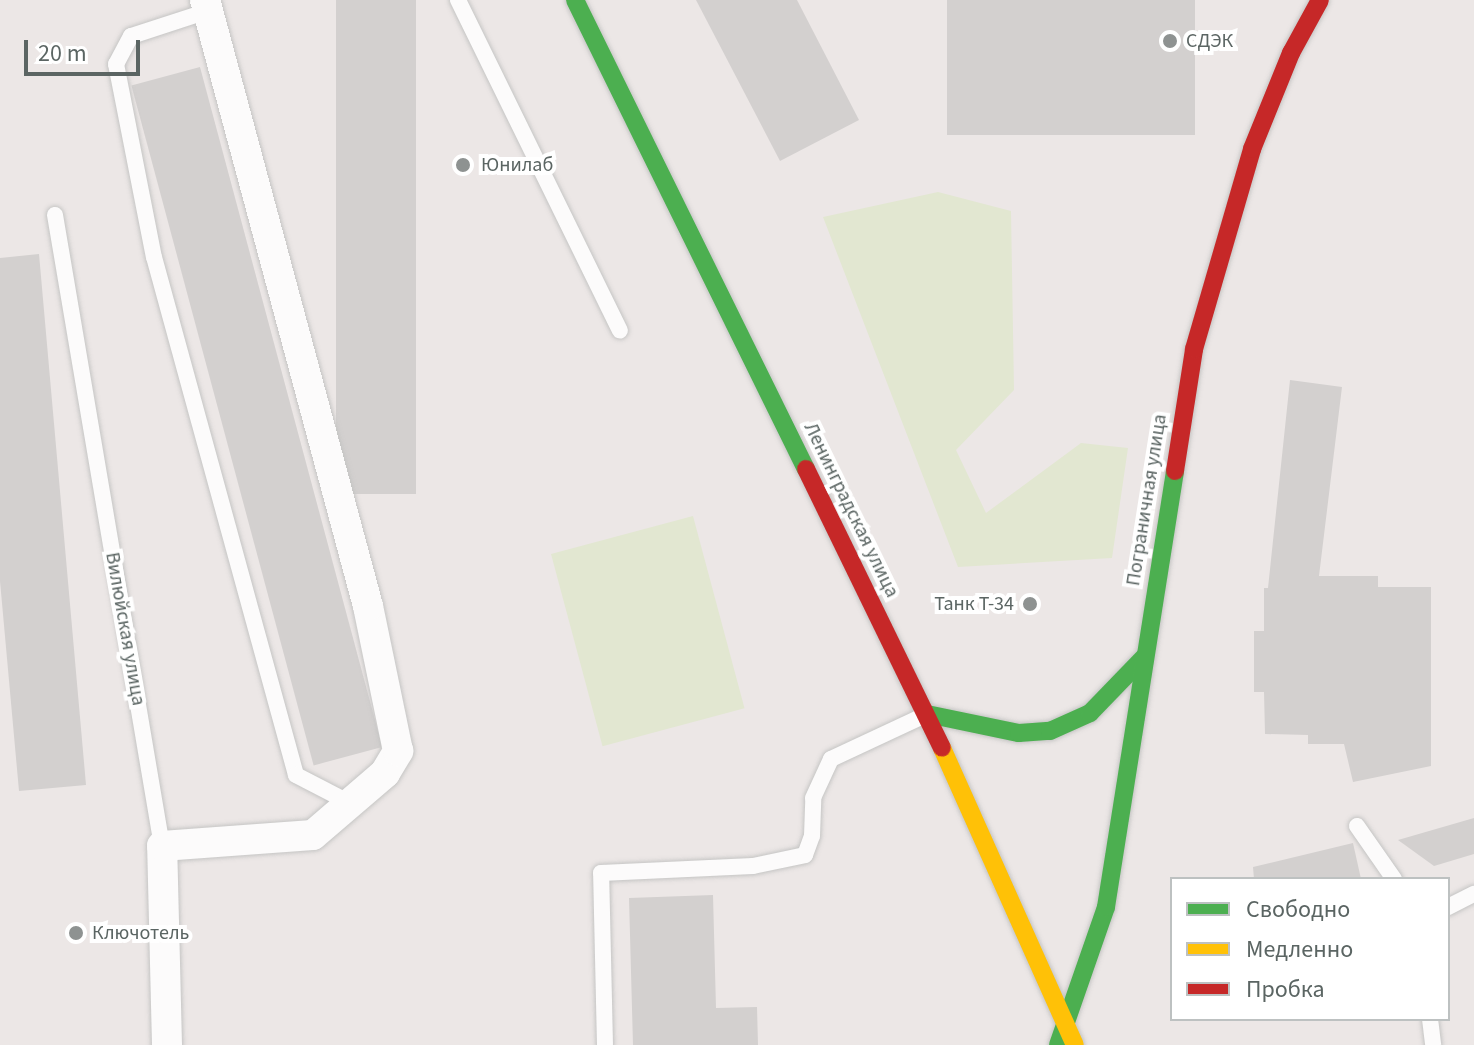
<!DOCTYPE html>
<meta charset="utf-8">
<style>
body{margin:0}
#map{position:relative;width:1474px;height:1045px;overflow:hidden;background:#ece7e6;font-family:"Source Sans 3",sans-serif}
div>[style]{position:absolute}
.green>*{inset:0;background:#e2e7d1;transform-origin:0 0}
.building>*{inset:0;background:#d3d0cf;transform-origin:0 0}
.roads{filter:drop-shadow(0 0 2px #c5c5c4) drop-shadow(0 0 2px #c5c5c4)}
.lane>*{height:16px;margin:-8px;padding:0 8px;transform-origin:8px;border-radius:8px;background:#fcfbfb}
.street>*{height:30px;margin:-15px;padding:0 15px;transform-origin:15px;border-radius:15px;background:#fcfbfb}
.fast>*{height:18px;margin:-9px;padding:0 9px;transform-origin:9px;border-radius:9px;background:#4caf50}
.slow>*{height:18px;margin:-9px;padding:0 9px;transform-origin:9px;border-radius:9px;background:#ffc107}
.jam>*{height:18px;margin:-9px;padding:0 9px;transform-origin:9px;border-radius:9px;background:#c62828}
.dots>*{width:22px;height:22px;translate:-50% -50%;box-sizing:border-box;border:4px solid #fff;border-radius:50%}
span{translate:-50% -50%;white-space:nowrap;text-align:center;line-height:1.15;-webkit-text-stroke:8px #fff;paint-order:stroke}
.poi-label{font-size:20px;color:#5b6563}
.left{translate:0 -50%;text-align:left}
.right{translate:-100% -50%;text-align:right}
.street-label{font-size:20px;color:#5b6563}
.legend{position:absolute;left:1170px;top:877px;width:280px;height:144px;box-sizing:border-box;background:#fff;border:2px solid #bdc1c1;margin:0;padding:10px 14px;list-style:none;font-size:24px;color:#5b6563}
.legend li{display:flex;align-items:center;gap:16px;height:40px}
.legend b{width:40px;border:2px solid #bdc1c1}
.scale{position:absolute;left:24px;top:40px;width:116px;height:36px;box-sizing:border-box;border:4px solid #5b6563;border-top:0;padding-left:10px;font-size:24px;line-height:28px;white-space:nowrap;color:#5b6563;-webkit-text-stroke:6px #fff;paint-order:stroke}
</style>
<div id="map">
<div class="green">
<i style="clip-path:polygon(938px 192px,1011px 211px,1014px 390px,956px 450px,986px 513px,1081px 443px,1128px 448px,1112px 558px,958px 567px,823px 217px)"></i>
<i style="left:693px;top:516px;width:199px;height:147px;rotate:75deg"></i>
</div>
<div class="building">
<i style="left:336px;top:0;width:80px;height:494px"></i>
<i style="clip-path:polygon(696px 0,797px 0,859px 120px,780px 161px)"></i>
<i style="left:947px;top:0;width:248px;height:135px"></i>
<i style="left:200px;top:67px;width:704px;height:71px;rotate:75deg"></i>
<i style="clip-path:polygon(39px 254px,86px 785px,19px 791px,0 581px,0 258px)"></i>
<i style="clip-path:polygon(1290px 380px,1342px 387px,1319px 576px,1378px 576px,1378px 587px,1431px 587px,1431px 766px,1353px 782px,1344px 744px,1308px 744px,1308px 735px,1265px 734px,1264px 692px,1254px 692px,1254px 631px,1264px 631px,1264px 588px,1268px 588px)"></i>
<i style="clip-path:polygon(1474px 818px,1474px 854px,1434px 866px,1398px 840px)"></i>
<i style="clip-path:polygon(1353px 843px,1361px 879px,1254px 879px,1253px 867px)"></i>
<i style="clip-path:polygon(713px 895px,716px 1008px,757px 1007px,758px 1045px,633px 1045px,629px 898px)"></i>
</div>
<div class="roads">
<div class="lane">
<i style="left:458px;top:0;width:368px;rotate:63.9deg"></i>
<i style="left:208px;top:11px;width:81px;rotate:162deg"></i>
<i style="left:131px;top:36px;width:32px;rotate:118deg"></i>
<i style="left:116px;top:64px;width:197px;rotate:78.9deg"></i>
<i style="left:154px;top:257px;width:537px;rotate:74.67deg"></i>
<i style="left:296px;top:775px;width:63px;rotate:27.4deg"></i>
<i style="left:55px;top:215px;width:640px;rotate:80.38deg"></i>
<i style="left:1357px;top:826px;width:65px;rotate:55.1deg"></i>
<i style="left:1448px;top:907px;width:29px;rotate:-27deg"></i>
<i style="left:1430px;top:1019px;width:26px;rotate:83deg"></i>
<i style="left:605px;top:1045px;width:172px;rotate:-91.3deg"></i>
<i style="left:601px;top:873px;width:152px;rotate:-2.6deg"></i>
<i style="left:753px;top:866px;width:53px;rotate:-11.9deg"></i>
<i style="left:805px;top:855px;width:20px;rotate:-70deg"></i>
<i style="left:812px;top:836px;width:38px;rotate:-88deg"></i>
<i style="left:813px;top:798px;width:43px;rotate:-65.2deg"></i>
<i style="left:831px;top:759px;width:104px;rotate:-25.1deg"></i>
</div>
<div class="street">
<i style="left:167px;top:1045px;width:199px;rotate:-91.4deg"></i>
<i style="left:162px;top:846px;width:151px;rotate:-4.2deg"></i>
<i style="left:313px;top:835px;width:95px;rotate:-40.7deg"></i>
<i style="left:385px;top:773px;width:26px;rotate:-59deg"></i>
<i style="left:398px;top:751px;width:148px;rotate:-101.7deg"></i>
<i style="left:368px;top:606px;width:628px;rotate:-105.05deg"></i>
</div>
<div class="fast">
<i style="left:575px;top:0;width:523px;rotate:63.78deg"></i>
<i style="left:927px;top:714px;width:94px;rotate:11.7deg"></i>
<i style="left:1019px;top:733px;width:31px;rotate:-4deg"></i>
<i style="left:1050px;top:731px;width:44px;rotate:-24.2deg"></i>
<i style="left:1090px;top:713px;width:78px;rotate:-46deg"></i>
<i style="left:1058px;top:1045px;width:146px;rotate:-70.8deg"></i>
<i style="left:1106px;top:907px;width:441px;rotate:-81deg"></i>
</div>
<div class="slow">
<i style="left:942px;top:748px;width:325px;rotate:65.9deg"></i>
</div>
<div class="jam">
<i style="left:806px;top:469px;width:310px;rotate:64deg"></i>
<i style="left:1175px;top:471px;width:123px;rotate:-81.1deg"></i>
<i style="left:1194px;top:349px;width:208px;rotate:-73.8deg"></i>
<i style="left:1252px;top:149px;width:104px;rotate:-67.9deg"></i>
<i style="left:1291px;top:53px;width:60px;rotate:-61.3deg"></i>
</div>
</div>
<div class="dots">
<i style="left:1170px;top:41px;background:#8e9291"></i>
<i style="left:463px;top:165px;background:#8e9291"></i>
<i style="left:1030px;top:604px;background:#8e9291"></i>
<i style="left:76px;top:933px;background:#8e9291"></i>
</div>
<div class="poi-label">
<span class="left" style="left:1186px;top:41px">СДЭК</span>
<span class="left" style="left:481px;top:165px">Юнилаб</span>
<span class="right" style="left:1014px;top:604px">Танк Т-34</span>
<span class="left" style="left:92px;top:933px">Ключотель</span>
</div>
<div class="street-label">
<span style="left:1147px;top:500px;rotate:-81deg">Пограничная улица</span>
<span style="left:851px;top:510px;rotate:64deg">Ленинградская улица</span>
<span style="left:125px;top:629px;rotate:80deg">Вилюйская улица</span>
</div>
<ul class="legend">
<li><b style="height:10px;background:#4caf50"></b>Свободно</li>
<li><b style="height:10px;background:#ffc107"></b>Медленно</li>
<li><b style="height:10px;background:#c62828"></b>Пробка</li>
</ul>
<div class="scale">20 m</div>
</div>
